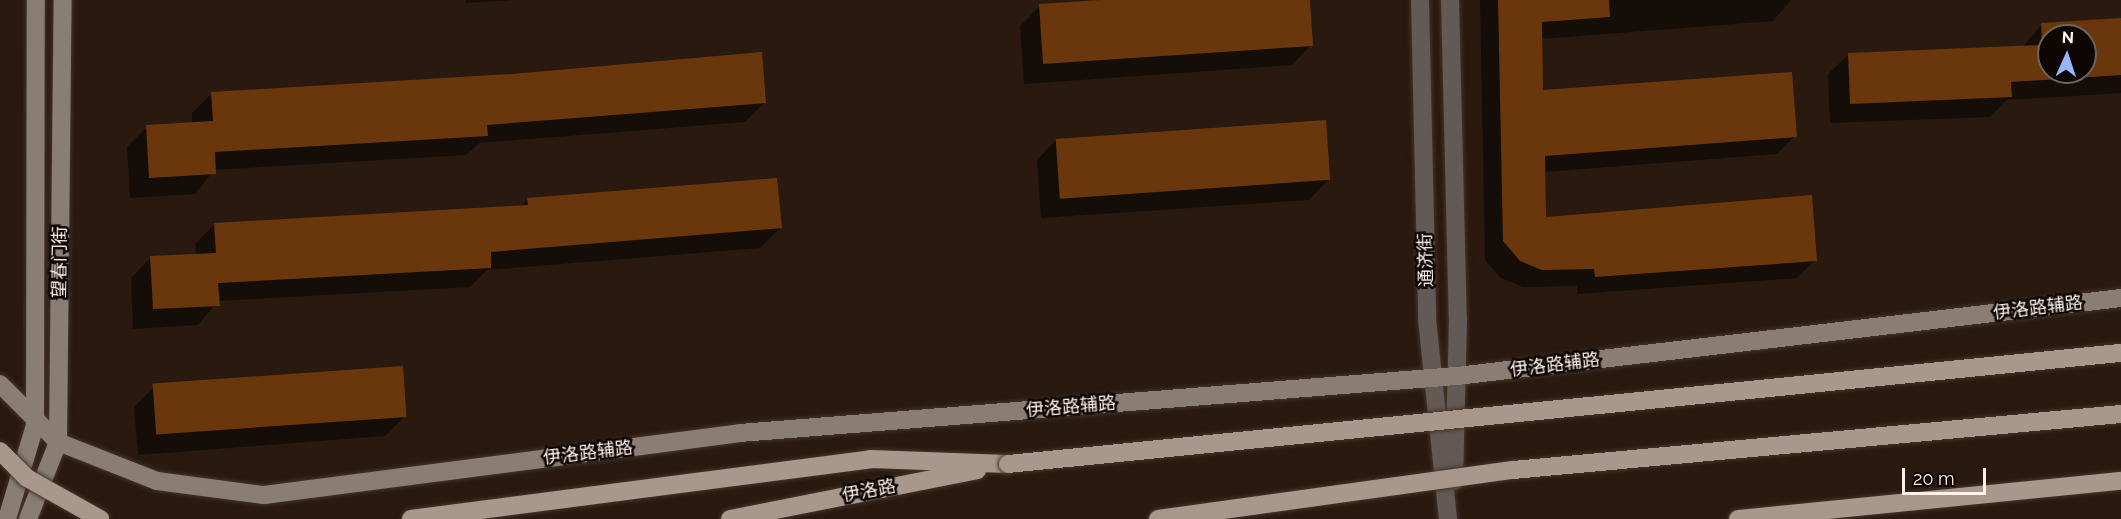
<!DOCTYPE html>
<meta charset="utf-8">
<style>
body{margin:0}
#map{position:relative;width:2121px;height:519px;overflow:hidden;background:#29190f;font-family:Raleway,"Noto Sans SC",sans-serif}
div>[style]{position:absolute}
.shadow>*{inset:0;background:#0007}
.building>*{inset:0;background:#6a370d;transform-origin:0 0}
.roads{filter:drop-shadow(0 0 2px #433329) drop-shadow(0 0 2px #433329)}
.street>*{height:18px;margin:-9px;padding:0 9px;transform-origin:9px;border-radius:9px;background:#635a55}
.secondary>*{height:18px;margin:-9px;padding:0 9px;transform-origin:9px;border-radius:9px;background:#8a7d74}
.primary>*{height:18px;margin:-9px;padding:0 9px;transform-origin:9px;border-radius:9px;background:#a9978c}
.bridges{filter:drop-shadow(0 0 2px #433329) drop-shadow(0 0 2px #433329)}
.primary-bridge>*{height:18px;margin:-9px;padding:0 9px;transform-origin:9px;border-radius:9px;background:#a9978c}
span{translate:-50% -50%;white-space:nowrap;text-align:center;line-height:1.15;-webkit-text-stroke:5px #0d0603;paint-order:stroke}
.street-label{font-size:18px;color:#fef2eb}
.north{position:absolute;left:2037px;top:24px;width:60px;height:60px;box-sizing:border-box;background:#0d0603;border:2px solid #6d6460;border-radius:50%;rotate:3deg;font-size:16px;font-weight:700;line-height:24px;text-align:center;color:#fef2eb}
.north::after{content:'';display:block;margin:auto;width:21px;height:27px;background:#95b6fd;clip-path:polygon(50% 0,100% 100%,50% 72%,0 100%)}
.scale{position:absolute;left:1902px;top:468px;width:84px;height:27px;box-sizing:border-box;border:3px solid #fef2eb;border-top:0;padding-left:8px;font-size:18px;line-height:21px;white-space:nowrap;color:#fef2eb;-webkit-text-stroke:4px #0d0603;paint-order:stroke}
</style>
<div id="map">
<div class="shadow">
<i style="clip-path:polygon(465px 0,512px 0,466px 3px)"></i>
<i style="clip-path:polygon(1122px 0,1308px 0,1311px 45px,1292px 65px,1024px 84px,1020px 26px,1040px 6px)"></i>
<i style="clip-path:polygon(1480px 0,1791px 0,1773px 21px,1541px 39px,1542px 91px,1795px 136px,1777px 154px,1544px 172px,1545px 219px,1815px 260px,1797px 278px,1577px 294px,1577px 286px,1523px 287px,1501px 278px,1485px 260px)"></i>
<i style="clip-path:polygon(evenodd,2121px 20px,2121px 93px,2007px 100px,1990px 117px,1830px 123px,1828px 74px,1848px 55px,2022px 48px,2042px 24px,2121px 20px,2049px 36px,2085px 36px,2085px 72px,2049px 72px,2049px 36px)"></i>
<i style="clip-path:polygon(212px 93px,765px 102px,745px 122px,479px 143px,466px 155px,214px 170px,195px 194px,130px 198px,127px 147px,147px 127px,192px 124px,192px 113px)"></i>
<i style="clip-path:polygon(1056px 140px,1328px 180px,1309px 200px,1041px 218px,1037px 160px)"></i>
<i style="clip-path:polygon(528px 199px,780px 228px,760px 248px,487px 270px,470px 287px,218px 301px,198px 325px,133px 329px,131px 278px,150px 258px,196px 255px,195px 244px,215px 224px,520px 207px)"></i>
<i style="clip-path:polygon(154px 387px,405px 416px,385px 436px,138px 455px,134px 407px)"></i>
</div>
<div class="building">
<i style="clip-path:polygon(1101px 0,1310px 0,1313px 46px,1043px 64px,1039px 4px)"></i>
<i style="clip-path:polygon(1498px 0,1609px 0,1610px 17px,1542px 22px,1543px 90px,1792px 72px,1797px 137px,1545px 156px,1546px 217px,1812px 195px,1817px 261px,1595px 277px,1594px 269px,1542px 270px,1520px 261px,1503px 241px)"></i>
<i style="clip-path:polygon(evenodd,2121px 18px,2121px 75px,2011px 82px,2012px 97px,1850px 104px,1848px 53px,2042px 45px,2041px 23px,2121px 18px,2049px 36px,2085px 36px,2085px 72px,2049px 72px,2049px 36px)"></i>
<i style="clip-path:polygon(762px 52px,766px 103px,487px 125px,488px 136px,215px 152px,216px 174px,149px 178px,146px 125px,213px 121px,211px 92px,512px 74px)"></i>
<i style="left:1326px;top:120px;width:60px;height:271px;rotate:86deg"></i>
<i style="clip-path:polygon(777px 178px,782px 228px,491px 252px,491px 268px,218px 283px,220px 306px,153px 309px,150px 256px,216px 253px,214px 223px,528px 205px,527px 198px)"></i>
<i style="left:403px;top:366px;width:51px;height:251px;rotate:86deg"></i>
</div>
<div class="roads">
<div class="street">
<i style="left:1420px;top:0;width:319px;rotate:88.7deg"></i>
<i style="left:1427px;top:319px;width:201px;rotate:84deg"></i>
<i style="left:1450px;top:0;width:319px;rotate:88.6deg"></i>
<i style="left:1458px;top:319px;width:162px;rotate:91.4deg"></i>
</div>
<div class="secondary">
<i style="left:0;top:384px;width:82px;rotate:45deg"></i>
<i style="left:58px;top:442px;width:106px;rotate:21.5deg"></i>
<i style="left:157px;top:481px;width:108px;rotate:7.5deg"></i>
<i style="left:264px;top:495px;width:480px;rotate:-7.4deg"></i>
<i style="left:740px;top:433px;width:719px;rotate:-4.55deg"></i>
<i style="left:1457px;top:376px;width:669px;rotate:-6.7deg"></i>
<i style="left:7px;top:519px;width:98px;rotate:-73.4deg"></i>
<i style="left:35px;top:425px;width:425px;rotate:-89.9deg"></i>
<i style="left:28px;top:519px;width:83px;rotate:-68.7deg"></i>
<i style="left:58px;top:442px;width:442px;rotate:-89.4deg"></i>
</div>
<div class="primary">
<i style="left:411px;top:519px;width:464px;rotate:-7.4deg"></i>
<i style="left:871px;top:459px;width:137px;rotate:2.1deg"></i>
<i style="left:730px;top:519px;width:252px;rotate:-11.2deg"></i>
<i style="left:1738px;top:519px;width:385px;rotate:-5.7deg"></i>
</div>
</div>
<div class="bridges">
<div class="primary-bridge">
<i style="left:0;top:451px;width:38px;rotate:45deg"></i>
<i style="left:27px;top:478px;width:84px;rotate:29.3deg"></i>
<i style="left:1008px;top:464px;width:1119px;rotate:-5.7deg"></i>
<i style="left:1158px;top:519px;width:358px;rotate:-7.9deg"></i>
<i style="left:1513px;top:470px;width:611px;rotate:-5.26deg"></i>
</div>
</div>
<div class="street-label">
<span style="left:1426px;top:260px;rotate:-91deg">通济街</span>
<span style="left:60px;top:262px;rotate:-89deg">望春门街</span>
<span style="left:2038px;top:308px;rotate:-7deg">伊洛路辅路</span>
<span style="left:1555px;top:365px;rotate:-7deg">伊洛路辅路</span>
<span style="left:1071px;top:407px;rotate:-5deg">伊洛路辅路</span>
<span style="left:588px;top:453px;rotate:-7deg">伊洛路辅路</span>
<span style="left:869px;top:491px;rotate:-11deg">伊洛路</span>
</div>
<div class="north">N</div>
<div class="scale">20 m</div>
</div>
